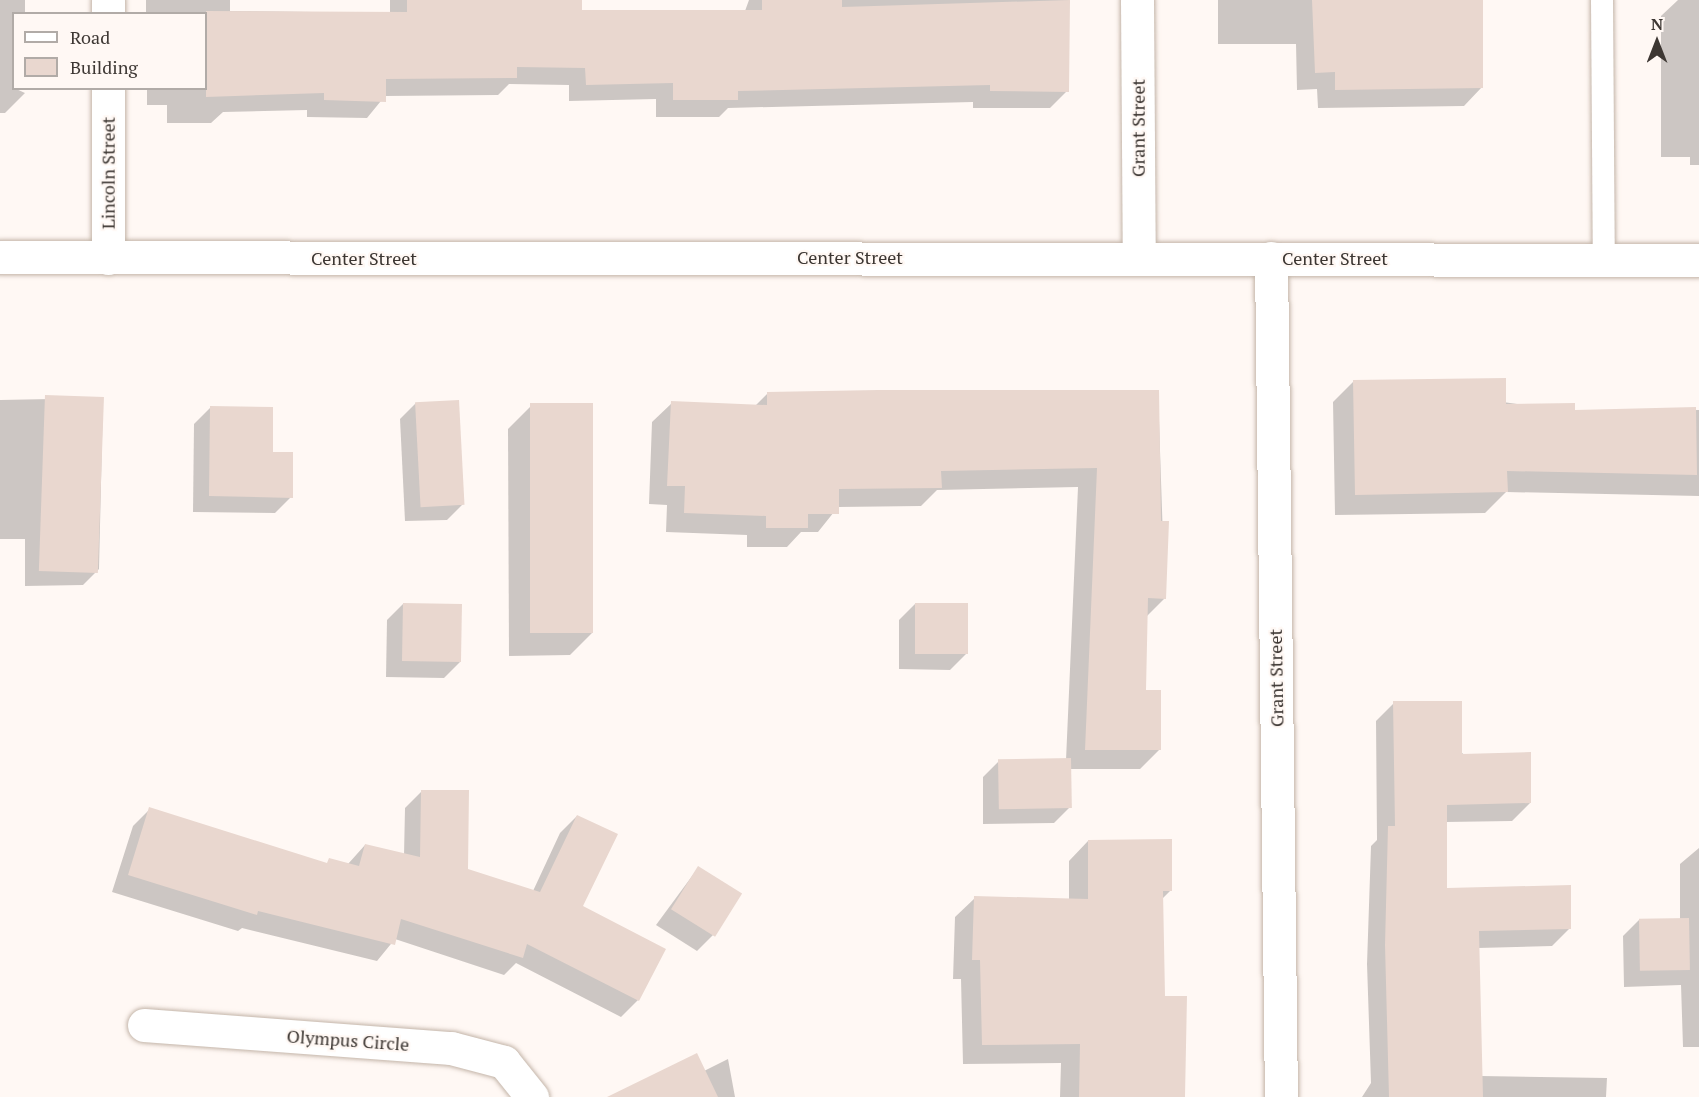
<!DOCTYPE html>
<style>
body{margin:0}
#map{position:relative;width:1699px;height:1097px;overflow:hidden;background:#fff8f4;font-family:"PT Serif",serif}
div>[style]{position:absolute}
.shadow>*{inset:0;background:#0003}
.building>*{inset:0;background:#e9d7cf;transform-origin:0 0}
.roads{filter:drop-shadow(0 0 2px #c4b5a9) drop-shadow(0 0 2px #c4b5a9)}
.service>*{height:22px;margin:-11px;padding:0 11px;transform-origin:11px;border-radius:11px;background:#fff}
.minor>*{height:33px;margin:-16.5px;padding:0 16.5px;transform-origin:16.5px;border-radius:16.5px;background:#fff}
.secondary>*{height:33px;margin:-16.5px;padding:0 16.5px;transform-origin:16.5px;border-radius:16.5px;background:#fff}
span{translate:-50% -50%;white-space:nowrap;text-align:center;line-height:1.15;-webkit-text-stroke:4.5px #fff8f4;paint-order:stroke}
.street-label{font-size:18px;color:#3d3733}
.legend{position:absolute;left:12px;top:12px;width:195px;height:78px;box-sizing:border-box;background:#fff8f4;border:2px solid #b1aba7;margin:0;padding:8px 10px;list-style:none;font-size:18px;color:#3d3733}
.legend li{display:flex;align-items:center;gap:12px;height:30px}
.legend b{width:30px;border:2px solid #b1aba7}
.north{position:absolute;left:1627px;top:12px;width:60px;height:60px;-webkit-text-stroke:4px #fff8f4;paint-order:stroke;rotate:0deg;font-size:16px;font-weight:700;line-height:24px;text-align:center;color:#3d3733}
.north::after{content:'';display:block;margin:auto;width:21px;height:27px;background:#3d3733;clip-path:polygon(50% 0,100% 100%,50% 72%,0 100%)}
</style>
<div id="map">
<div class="shadow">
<i style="clip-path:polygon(0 0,25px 0,25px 14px,14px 14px,14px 88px,25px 93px,5px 113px,0 113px)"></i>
<i style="clip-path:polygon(146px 0,230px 0,230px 11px,390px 13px,390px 0,581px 0,581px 12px,745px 11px,749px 0,1069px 0,1067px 91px,1050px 108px,973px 108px,973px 102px,728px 108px,719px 117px,656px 117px,656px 99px,569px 101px,569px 85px,509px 84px,498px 95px,385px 96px,367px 118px,307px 117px,307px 110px,223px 112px,211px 123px,167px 123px,167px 105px,147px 105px,147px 88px,206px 88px,206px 14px,146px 14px)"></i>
<i style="clip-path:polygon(1218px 0,1481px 0,1482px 87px,1464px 106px,1318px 108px,1317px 89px,1297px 90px,1296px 44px,1218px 44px)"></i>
<i style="clip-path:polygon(1678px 0,1699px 0,1699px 165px,1690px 165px,1690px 157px,1661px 157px,1661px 16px)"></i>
<i style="clip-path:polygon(1354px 381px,1574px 412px,1699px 410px,1699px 496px,1506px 492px,1485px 513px,1335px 515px,1333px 402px)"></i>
<i style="clip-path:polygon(1158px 391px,1165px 598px,1146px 617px,1144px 692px,1160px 749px,1140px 769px,1070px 769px,1070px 807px,1054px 823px,983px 824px,983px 777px,999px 761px,1066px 760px,1078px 487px,937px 490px,921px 506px,838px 507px,818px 532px,801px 532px,787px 547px,747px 547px,747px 535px,666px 532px,667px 505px,649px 504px,652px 422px,672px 403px,755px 406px,768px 393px)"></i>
<i style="clip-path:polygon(103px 398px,99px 569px,83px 585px,25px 586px,25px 539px,0 539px,0 400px)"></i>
<i style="clip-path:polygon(416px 403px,463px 504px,447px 520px,405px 521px,400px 419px)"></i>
<i style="clip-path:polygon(531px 406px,593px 632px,570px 655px,509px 656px,508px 429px)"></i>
<i style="clip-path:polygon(210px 408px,271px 454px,291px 497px,275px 513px,193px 512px,194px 424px)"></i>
<i style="clip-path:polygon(403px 604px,460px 662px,444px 678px,386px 677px,387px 620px)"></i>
<i style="clip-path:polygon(915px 604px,966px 654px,950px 670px,899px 669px,899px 620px)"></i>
<i style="clip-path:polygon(1394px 703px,1530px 803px,1512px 821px,1446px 822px,1446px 889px,1570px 928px,1552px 946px,1478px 948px,1481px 1076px,1607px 1078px,1606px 1097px,1362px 1097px,1371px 1083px,1367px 964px,1371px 846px,1377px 840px,1376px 721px)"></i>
<i style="clip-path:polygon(422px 791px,466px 871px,533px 891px,560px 833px,577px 816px,581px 907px,638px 1000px,621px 1017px,516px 963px,504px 975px,395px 939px,377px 961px,242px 928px,238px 931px,112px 892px,133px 826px,150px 809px,325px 864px,348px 864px,365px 845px,404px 855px,405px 808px)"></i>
<i style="clip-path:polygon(1088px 841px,1171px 890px,1162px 899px,1163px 997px,1185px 1097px,1060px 1097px,1061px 1063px,963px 1064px,961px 979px,953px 979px,955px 917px,975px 898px,1069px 900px,1069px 861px)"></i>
<i style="clip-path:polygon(1699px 848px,1699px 1047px,1683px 1047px,1681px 985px,1624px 987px,1623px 936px,1639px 920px,1680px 920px,1680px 864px)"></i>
<i style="clip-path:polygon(698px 868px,713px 935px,697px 951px,656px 925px)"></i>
<i style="clip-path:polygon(728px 1059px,735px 1097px,621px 1097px,704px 1071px)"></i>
</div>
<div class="building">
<i style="clip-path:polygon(407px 0,582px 0,582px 10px,762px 10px,762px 0,842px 0,842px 7px,1070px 0,1069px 92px,990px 91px,990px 85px,738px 91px,738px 100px,673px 100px,673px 83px,586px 85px,585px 68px,517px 67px,517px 78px,386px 79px,386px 102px,324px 100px,324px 93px,206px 97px,206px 11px,407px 12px)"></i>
<i style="clip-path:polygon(1312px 0,1483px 0,1483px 88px,1335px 90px,1335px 72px,1315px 73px)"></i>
<i style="clip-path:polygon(1506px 378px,1506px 404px,1575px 403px,1575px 410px,1696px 407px,1697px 475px,1507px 471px,1508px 492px,1355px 495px,1353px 380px)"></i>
<i style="clip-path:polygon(878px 390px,1159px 390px,1161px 521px,1169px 521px,1166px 599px,1148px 598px,1146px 690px,1161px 690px,1161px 750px,1085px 750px,1097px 468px,941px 471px,942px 488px,839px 489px,839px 514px,808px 514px,808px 528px,766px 528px,766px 516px,684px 513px,685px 486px,667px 486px,671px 401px,767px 405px,767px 392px)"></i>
<i style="left:45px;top:395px;width:59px;height:176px;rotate:2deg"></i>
<i style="left:459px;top:400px;width:105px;height:44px;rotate:87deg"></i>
<i style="left:593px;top:403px;width:230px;height:63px;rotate:90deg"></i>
<i style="clip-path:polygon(210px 406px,273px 407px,273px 452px,293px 452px,293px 498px,209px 496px)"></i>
<i style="left:403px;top:603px;width:59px;height:58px;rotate:1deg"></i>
<i style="left:915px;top:603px;width:53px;height:51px"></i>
<i style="clip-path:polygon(1393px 701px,1462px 701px,1462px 754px,1531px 752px,1531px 803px,1447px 805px,1447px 888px,1571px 885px,1571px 929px,1479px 931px,1483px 1097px,1389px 1097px,1385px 945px,1388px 826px,1395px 826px)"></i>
<i style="left:1071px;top:758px;width:50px;height:73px;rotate:89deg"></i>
<i style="clip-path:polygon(421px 790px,469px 790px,468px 869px,540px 892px,577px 815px,618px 834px,583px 906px,666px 949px,639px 1001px,527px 944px,523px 958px,401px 919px,395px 945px,258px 911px,257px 915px,128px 875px,149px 807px,327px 863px,329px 858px,359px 866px,365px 844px,420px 857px)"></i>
<i style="clip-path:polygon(1172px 839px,1172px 891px,1163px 891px,1165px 996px,1187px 996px,1185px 1097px,1079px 1097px,1080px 1044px,982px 1045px,980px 960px,972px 960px,974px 896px,1088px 899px,1088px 840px)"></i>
<i style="left:698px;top:866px;width:52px;height:51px;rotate:32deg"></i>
<i style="left:1689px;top:918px;width:52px;height:50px;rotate:89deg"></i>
<i style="clip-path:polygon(697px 1053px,718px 1097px,607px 1097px)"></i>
</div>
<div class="roads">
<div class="service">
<i style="left:1602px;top:0;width:259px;rotate:89.6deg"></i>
</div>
<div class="minor">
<i style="left:108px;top:0;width:14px;rotate:90deg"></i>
<i style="left:1137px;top:0;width:257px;rotate:89.6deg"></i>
<i style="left:108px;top:88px;width:170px;rotate:90deg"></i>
<i style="left:1271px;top:258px;width:839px;rotate:89.32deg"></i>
<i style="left:144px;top:1025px;width:308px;rotate:4.3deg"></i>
<i style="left:451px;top:1048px;width:55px;rotate:14.8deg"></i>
<i style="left:504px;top:1062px;width:45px;rotate:51.3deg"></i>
</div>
<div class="secondary">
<i style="left:0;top:257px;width:1699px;rotate:0.1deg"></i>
</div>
</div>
<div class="street-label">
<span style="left:1138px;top:128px;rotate:-90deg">Grant Street</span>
<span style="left:108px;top:173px;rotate:-90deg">Lincoln Street</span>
<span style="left:850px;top:257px">Center Street</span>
<span style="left:364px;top:258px">Center Street</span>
<span style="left:1335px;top:258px">Center Street</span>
<span style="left:1276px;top:678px;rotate:-91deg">Grant Street</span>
<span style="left:348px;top:1040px;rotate:4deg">Olympus Circle</span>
</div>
<ul class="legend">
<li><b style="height:8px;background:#fff"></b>Road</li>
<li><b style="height:16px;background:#e9d7cf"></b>Building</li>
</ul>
<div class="north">N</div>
</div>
